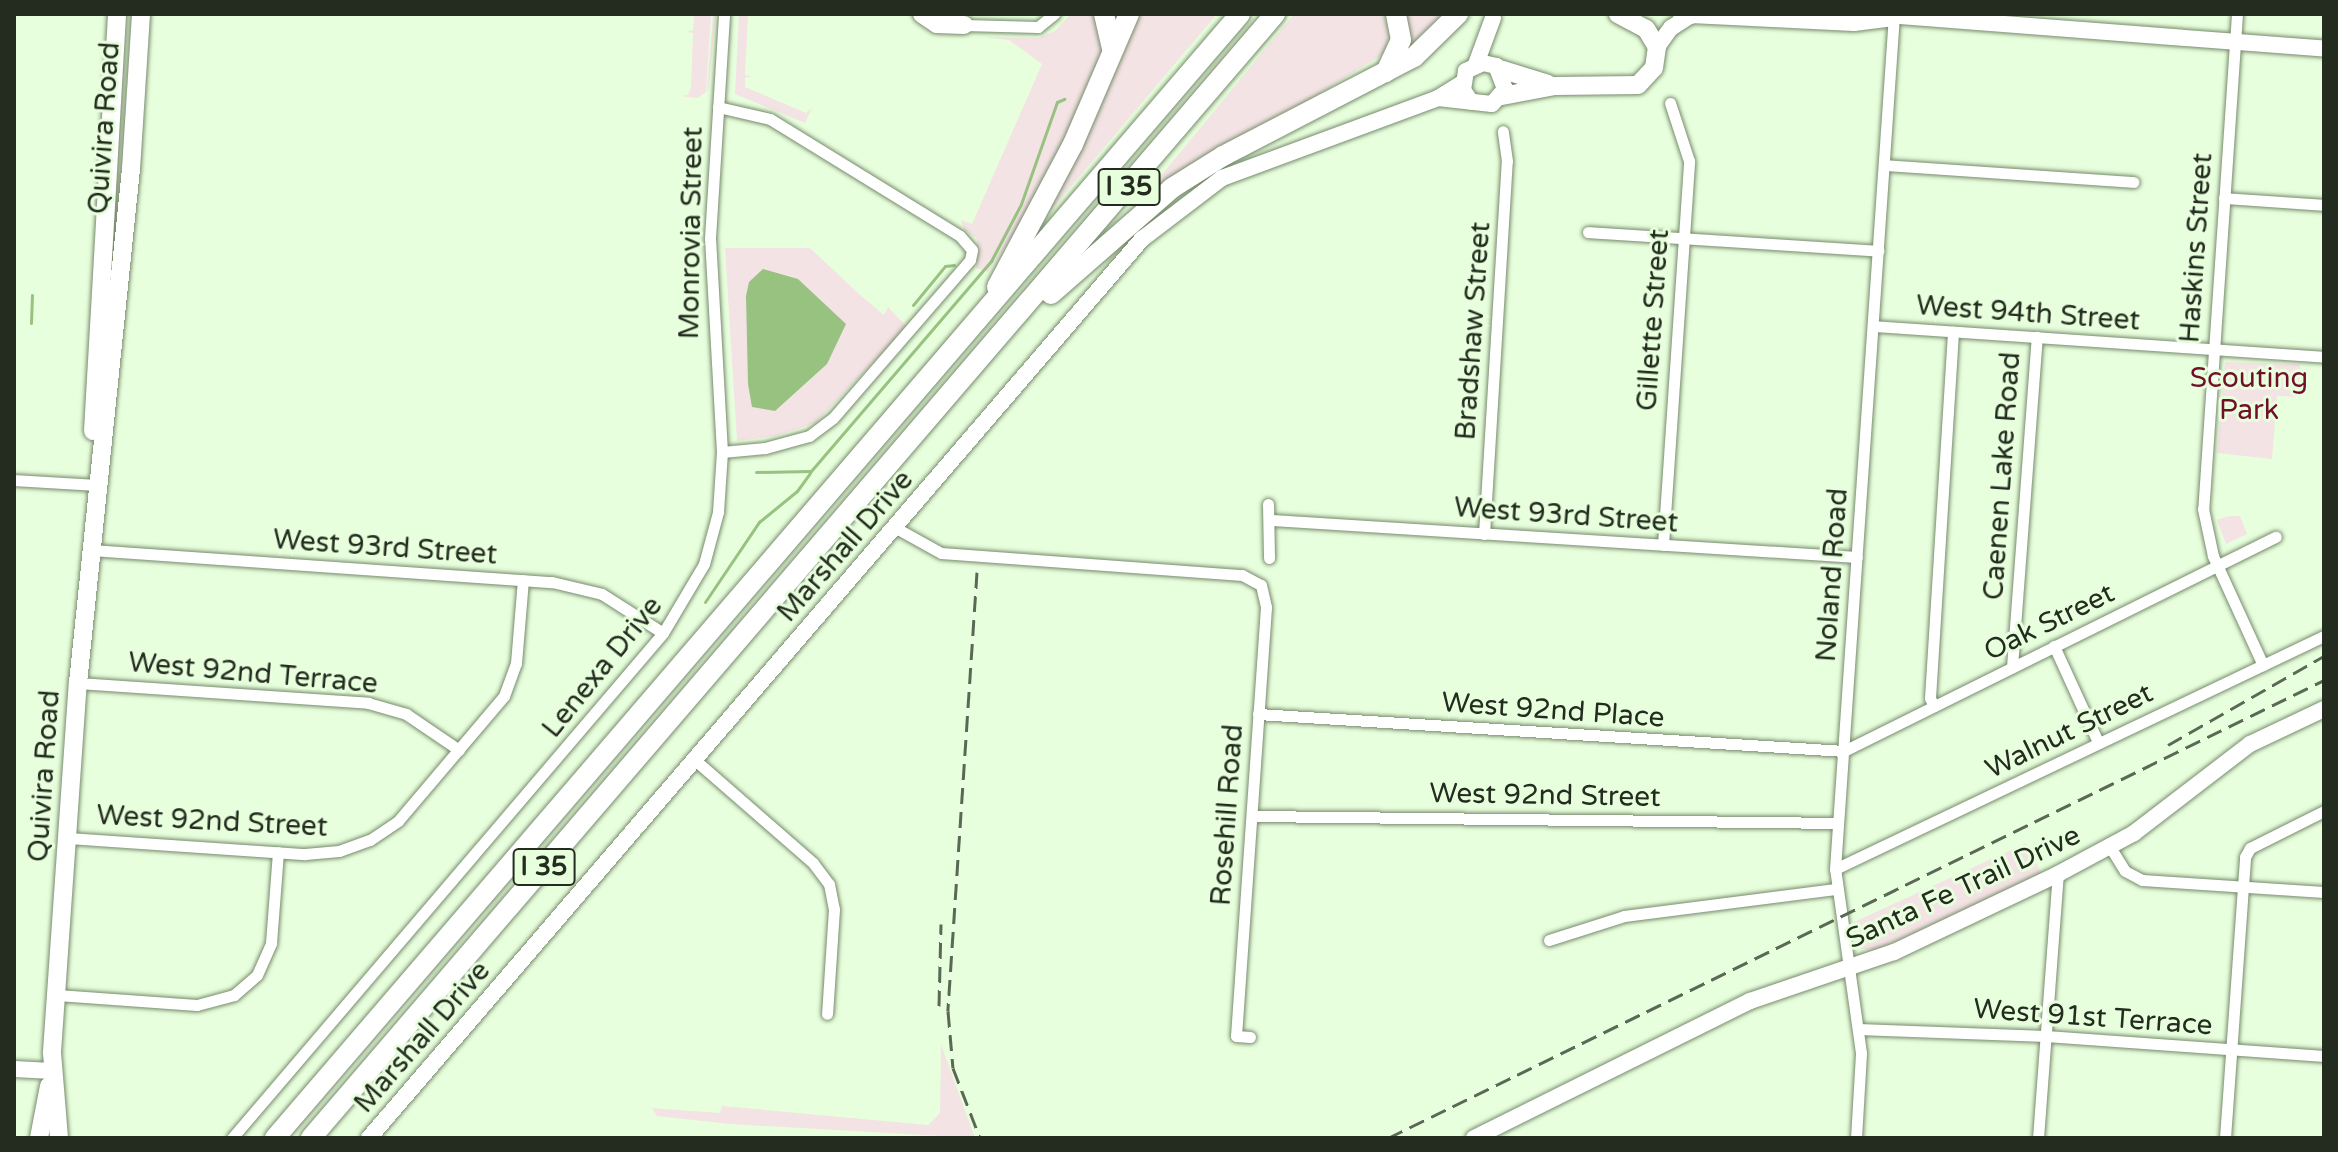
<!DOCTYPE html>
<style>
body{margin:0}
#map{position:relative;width:2338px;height:1152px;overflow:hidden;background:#e8ffdd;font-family:"Varela Round",sans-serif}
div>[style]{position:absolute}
.green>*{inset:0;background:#f4e3e4}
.water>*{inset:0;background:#97c280}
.stream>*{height:3px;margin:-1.5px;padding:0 1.5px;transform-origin:1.5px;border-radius:1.5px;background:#97c280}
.roads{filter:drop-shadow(0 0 2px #778b6d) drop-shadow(0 0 2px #778b6d)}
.street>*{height:11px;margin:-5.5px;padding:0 5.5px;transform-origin:5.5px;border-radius:5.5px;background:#fff}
.secondary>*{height:16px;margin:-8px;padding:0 8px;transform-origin:8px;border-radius:8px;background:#fff}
.primary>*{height:18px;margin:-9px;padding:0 9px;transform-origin:9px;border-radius:9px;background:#fff}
.highway>*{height:20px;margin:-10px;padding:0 10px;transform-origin:10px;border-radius:10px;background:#fff}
.rail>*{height:3px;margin-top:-1.5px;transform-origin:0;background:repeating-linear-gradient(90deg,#5b6855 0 16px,transparent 0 24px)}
span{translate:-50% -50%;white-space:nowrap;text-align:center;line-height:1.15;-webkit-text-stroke:6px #e8ffdd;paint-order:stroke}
.shield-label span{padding:2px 6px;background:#e8ffdd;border:2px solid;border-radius:6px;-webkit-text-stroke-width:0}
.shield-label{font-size:26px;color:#232c1f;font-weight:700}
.street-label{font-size:28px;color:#232c1f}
.park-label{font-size:28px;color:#710e28}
.frame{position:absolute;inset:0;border:16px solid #232c1f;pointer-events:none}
</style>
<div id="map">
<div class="green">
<i style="clip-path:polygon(694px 14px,711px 14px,706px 92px,698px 98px,680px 96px,688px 95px,691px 87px,693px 33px,686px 32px,693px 30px)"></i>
<i style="clip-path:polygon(713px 14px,716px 14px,708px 93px,707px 90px)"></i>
<i style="clip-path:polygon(739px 14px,748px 14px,745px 75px,753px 77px,745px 77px,745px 87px,806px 113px,812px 108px,805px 123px,735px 94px)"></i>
<i style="clip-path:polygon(1071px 14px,1095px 14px,1104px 49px,1082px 106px,1013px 235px,988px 272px,976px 268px,977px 238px,964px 230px,961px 220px,972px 224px,1042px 64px,1009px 40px,983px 37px,1038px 38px,1055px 31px)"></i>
<i style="clip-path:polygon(1136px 14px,1217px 14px,1052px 209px,1048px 206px)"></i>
<i style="clip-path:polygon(1294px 14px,1383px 14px,1390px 31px,1385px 53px,1149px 198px,1145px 195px)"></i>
<i style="clip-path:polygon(1406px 14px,1445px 14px,1411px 51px)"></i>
<i style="clip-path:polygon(725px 248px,810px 248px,859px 294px,884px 315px,888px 307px,907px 327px,815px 423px,776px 436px,737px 441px)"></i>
<i style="clip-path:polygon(2225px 362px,2300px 364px,2299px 397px,2277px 396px,2272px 459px,2217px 453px)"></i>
<i style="clip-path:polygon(2229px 516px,2240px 516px,2247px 534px,2226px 544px,2217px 520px)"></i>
<i style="clip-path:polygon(2026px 843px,2042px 874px,1904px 939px,1878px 950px,1860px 949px,1852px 923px)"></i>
<i style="clip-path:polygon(941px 1044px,975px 1138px,730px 1124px,657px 1116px,652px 1108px,720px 1113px,722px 1106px,928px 1125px,940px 1113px)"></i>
</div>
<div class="water">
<i style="clip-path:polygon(763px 269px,798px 279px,846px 324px,827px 364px,775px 411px,752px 407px,748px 384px,746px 296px,749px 282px)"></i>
</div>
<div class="stream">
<i style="left:913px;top:305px;width:50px;rotate:-50.6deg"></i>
<i style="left:945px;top:266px;width:9px;rotate:-6deg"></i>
<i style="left:31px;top:323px;width:28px;rotate:-88deg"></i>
<i style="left:756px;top:472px;width:55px;rotate:-1deg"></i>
<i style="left:811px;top:471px;width:277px;rotate:-49.4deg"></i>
<i style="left:991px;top:261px;width:64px;rotate:-62.2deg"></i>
<i style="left:1021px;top:204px;width:108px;rotate:-70.6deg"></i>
<i style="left:1057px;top:102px;width:8px;rotate:-23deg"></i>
<i style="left:705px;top:602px;width:97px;rotate:-56deg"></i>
<i style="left:759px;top:522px;width:49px;rotate:-39.2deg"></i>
<i style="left:797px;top:491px;width:22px;rotate:-54deg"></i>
</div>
<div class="roads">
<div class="street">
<i style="left:2237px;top:14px;width:496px;rotate:93.9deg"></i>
<i style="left:2203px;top:509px;width:48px;rotate:78deg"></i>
<i style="left:2213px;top:556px;width:120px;rotate:65.4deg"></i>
<i style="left:964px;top:25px;width:74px;rotate:1.5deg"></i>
<i style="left:1038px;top:27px;width:21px;rotate:-39deg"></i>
<i style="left:718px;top:107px;width:53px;rotate:13deg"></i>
<i style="left:770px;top:119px;width:223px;rotate:31.6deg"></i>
<i style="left:960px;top:236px;width:18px;rotate:49deg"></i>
<i style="left:972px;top:250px;width:10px;rotate:101deg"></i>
<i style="left:970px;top:260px;width:209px;rotate:130.9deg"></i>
<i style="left:833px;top:418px;width:30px;rotate:143deg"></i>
<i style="left:809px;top:436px;width:46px;rotate:164.7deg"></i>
<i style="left:765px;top:448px;width:43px;rotate:174.7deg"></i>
<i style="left:1884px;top:165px;width:250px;rotate:3.9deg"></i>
<i style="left:2224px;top:198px;width:100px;rotate:4deg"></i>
<i style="left:1588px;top:232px;width:291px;rotate:3.7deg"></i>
<i style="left:1873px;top:326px;width:452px;rotate:3.9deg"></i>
<i style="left:14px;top:480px;width:82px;rotate:3.5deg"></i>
<i style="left:1268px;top:504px;width:54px;rotate:88.9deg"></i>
<i style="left:1272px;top:520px;width:586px;rotate:3.62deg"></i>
<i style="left:896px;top:528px;width:51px;rotate:29.1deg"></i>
<i style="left:941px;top:553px;width:302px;rotate:4.2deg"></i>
<i style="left:1242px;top:575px;width:21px;rotate:28deg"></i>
<i style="left:1261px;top:585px;width:23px;rotate:77deg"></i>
<i style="left:1266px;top:607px;width:430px;rotate:94deg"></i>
<i style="left:1236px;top:1036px;width:14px;rotate:4deg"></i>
<i style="left:1484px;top:534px;width:374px;rotate:-86.5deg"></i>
<i style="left:1507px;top:161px;width:30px;rotate:-98deg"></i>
<i style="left:1663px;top:545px;width:385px;rotate:-86.1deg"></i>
<i style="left:1689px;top:161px;width:61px;rotate:-108.1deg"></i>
<i style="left:91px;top:550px;width:462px;rotate:4deg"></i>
<i style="left:552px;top:582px;width:51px;rotate:13.5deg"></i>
<i style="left:602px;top:594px;width:72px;rotate:32.6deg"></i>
<i style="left:2054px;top:646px;width:106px;rotate:65.4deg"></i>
<i style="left:2012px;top:667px;width:331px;rotate:-85.7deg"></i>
<i style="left:78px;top:683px;width:291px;rotate:3.9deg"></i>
<i style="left:368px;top:703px;width:40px;rotate:16deg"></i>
<i style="left:406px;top:714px;width:64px;rotate:34.2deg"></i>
<i style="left:1934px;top:706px;width:9px;rotate:-117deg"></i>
<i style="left:1930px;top:698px;width:367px;rotate:-86.4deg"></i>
<i style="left:1258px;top:714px;width:587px;rotate:3.61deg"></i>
<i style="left:1844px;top:751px;width:482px;rotate:-26.4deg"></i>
<i style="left:695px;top:760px;width:157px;rotate:41.1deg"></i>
<i style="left:813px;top:863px;width:26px;rotate:53deg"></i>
<i style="left:829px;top:884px;width:25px;rotate:79deg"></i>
<i style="left:834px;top:909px;width:105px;rotate:93.8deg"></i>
<i style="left:1252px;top:816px;width:586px;rotate:0.68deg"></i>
<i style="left:68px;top:838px;width:238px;rotate:3.9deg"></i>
<i style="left:305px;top:854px;width:34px;rotate:-5deg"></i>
<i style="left:339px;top:851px;width:33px;rotate:-20deg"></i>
<i style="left:370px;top:840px;width:34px;rotate:-34deg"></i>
<i style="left:398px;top:821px;width:164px;rotate:-49.7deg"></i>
<i style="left:504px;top:696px;width:35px;rotate:-70deg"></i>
<i style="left:516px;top:663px;width:83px;rotate:-85.2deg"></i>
<i style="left:2110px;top:847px;width:28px;rotate:58deg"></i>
<i style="left:2125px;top:871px;width:19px;rotate:28deg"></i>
<i style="left:2142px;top:880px;width:182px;rotate:3.8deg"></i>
<i style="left:1835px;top:869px;width:542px;rotate:-25.48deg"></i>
<i style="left:1549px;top:940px;width:79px;rotate:-17.7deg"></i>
<i style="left:1624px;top:916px;width:213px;rotate:-7.3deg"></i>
<i style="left:57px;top:995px;width:140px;rotate:4.1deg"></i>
<i style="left:197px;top:1005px;width:38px;rotate:-15deg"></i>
<i style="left:234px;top:995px;width:30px;rotate:-41deg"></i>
<i style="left:257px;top:975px;width:35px;rotate:-66deg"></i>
<i style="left:271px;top:943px;width:91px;rotate:-85.6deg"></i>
<i style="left:1858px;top:1029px;width:188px;rotate:2.1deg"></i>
<i style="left:2046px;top:1036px;width:279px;rotate:4.1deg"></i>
<i style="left:232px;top:1138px;width:664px;rotate:-49.52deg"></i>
<i style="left:663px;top:633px;width:80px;rotate:-59.3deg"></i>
<i style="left:704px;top:564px;width:54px;rotate:-74.9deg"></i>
<i style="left:718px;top:512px;width:60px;rotate:-86.2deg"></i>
<i style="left:722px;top:452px;width:214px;rotate:-93.2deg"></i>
<i style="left:710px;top:238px;width:224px;rotate:-86.4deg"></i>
<i style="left:1856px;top:1138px;width:85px;rotate:-86.6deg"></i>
<i style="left:1861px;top:1053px;width:186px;rotate:-98deg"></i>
<i style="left:1835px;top:869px;width:857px;rotate:-86.05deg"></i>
<i style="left:2038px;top:1138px;width:265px;rotate:-85.7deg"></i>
<i style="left:2225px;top:1138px;width:282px;rotate:-85.9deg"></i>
<i style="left:2245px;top:857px;width:10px;rotate:-61deg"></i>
<i style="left:2250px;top:848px;width:83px;rotate:-26.6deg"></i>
</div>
<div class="secondary">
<i style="left:1874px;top:14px;width:451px;rotate:4.4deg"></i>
<i style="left:1657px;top:47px;width:24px;rotate:-54deg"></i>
<i style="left:1671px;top:28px;width:24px;rotate:-33deg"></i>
<i style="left:1691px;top:15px;width:163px;rotate:2.8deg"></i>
<i style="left:1854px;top:23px;width:34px;rotate:-7deg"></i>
<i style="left:1476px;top:64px;width:49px;rotate:-69.7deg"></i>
<i style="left:1438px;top:98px;width:54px;rotate:6.3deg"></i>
<i style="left:1492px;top:104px;width:20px;rotate:-49deg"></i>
<i style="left:1505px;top:89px;width:25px;rotate:-111deg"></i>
<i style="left:1496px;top:66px;width:13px;rotate:-167deg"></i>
<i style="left:1483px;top:63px;width:19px;rotate:155deg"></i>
<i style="left:1466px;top:71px;width:19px;rotate:99deg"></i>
<i style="left:1463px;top:90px;width:14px;rotate:56deg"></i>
<i style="left:14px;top:1069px;width:38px;rotate:3deg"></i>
<i style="left:369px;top:1138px;width:1186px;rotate:-49.31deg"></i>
<i style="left:1142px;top:239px;width:101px;rotate:-37.3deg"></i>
<i style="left:1222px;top:178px;width:230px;rotate:-20.3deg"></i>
<i style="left:1438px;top:98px;width:28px;rotate:-32deg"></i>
<i style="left:1474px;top:1138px;width:308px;rotate:-26.4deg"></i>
<i style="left:1750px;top:1001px;width:152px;rotate:-18.8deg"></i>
<i style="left:1894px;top:952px;width:182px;rotate:-25.4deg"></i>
<i style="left:2058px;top:874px;width:86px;rotate:-28.3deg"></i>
<i style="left:2134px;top:833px;width:146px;rotate:-37.5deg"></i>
<i style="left:2250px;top:744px;width:82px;rotate:-25.3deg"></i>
</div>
<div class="primary">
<i style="left:922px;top:14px;width:18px;rotate:34deg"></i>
<i style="left:937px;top:24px;width:27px;rotate:2deg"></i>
<i style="left:1682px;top:14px;width:9px;rotate:6deg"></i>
<i style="left:1500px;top:69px;width:50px;rotate:17.4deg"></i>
<i style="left:1502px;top:96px;width:54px;rotate:-10.7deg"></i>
<i style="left:1555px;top:86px;width:83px;rotate:-0.7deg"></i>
<i style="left:1638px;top:85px;width:23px;rotate:-47deg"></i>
<i style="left:1654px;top:68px;width:21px;rotate:-82deg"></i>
<i style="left:1657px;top:47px;width:21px;rotate:-121deg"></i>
<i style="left:1646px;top:29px;width:32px;rotate:-152deg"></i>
<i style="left:93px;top:431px;width:418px;rotate:-86.7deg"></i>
<i style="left:39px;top:1138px;width:53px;rotate:-79.1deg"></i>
<i style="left:59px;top:1138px;width:86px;rotate:-94.7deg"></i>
<i style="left:52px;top:1052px;width:370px;rotate:-86deg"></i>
<i style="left:78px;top:683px;width:517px;rotate:-84.11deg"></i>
<i style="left:131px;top:169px;width:155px;rotate:-86.3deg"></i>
</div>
<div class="highway">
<i style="left:1104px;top:14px;width:35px;rotate:77deg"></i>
<i style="left:1386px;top:72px;width:35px;rotate:-65deg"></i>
<i style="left:1401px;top:40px;width:26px;rotate:-101deg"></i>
<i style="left:997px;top:287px;width:162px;rotate:-62deg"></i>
<i style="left:1073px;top:144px;width:142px;rotate:-66.7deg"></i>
<i style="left:1051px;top:294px;width:161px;rotate:-41.2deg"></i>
<i style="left:1172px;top:188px;width:60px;rotate:-32.1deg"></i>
<i style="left:1223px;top:156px;width:215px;rotate:-27.4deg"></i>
<i style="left:1414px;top:57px;width:62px;rotate:-44.3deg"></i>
<i style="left:275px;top:1138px;width:1481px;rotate:-49.35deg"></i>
<i style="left:311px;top:1138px;width:1481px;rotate:-49.38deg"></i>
</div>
</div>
<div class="rail">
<i style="left:977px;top:572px;width:440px;rotate:93.8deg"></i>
<i style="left:948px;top:1011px;width:57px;rotate:85deg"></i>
<i style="left:953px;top:1068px;width:75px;rotate:68.9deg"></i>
<i style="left:2168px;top:745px;width:180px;rotate:-29.7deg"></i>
<i style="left:939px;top:1006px;width:82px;rotate:-88.6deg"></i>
<i style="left:1388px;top:1138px;width:1042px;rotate:-26.07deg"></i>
</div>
<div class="shield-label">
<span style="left:1129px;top:187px">I 35</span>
<span style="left:544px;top:867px">I 35</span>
</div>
<div class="street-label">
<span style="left:104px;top:128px;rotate:-86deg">Quivira Road</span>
<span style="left:691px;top:233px;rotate:-89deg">Monrovia Street</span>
<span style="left:2196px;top:248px;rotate:-86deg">Haskins Street</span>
<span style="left:2028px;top:313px;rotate:4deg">West 94th Street</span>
<span style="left:1653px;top:320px;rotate:-86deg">Gillette Street</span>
<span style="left:1473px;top:331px;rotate:-86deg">Bradshaw Street</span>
<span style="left:2002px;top:476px;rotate:-86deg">Caenen Lake Road</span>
<span style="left:1566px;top:515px;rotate:4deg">West 93rd Street</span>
<span style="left:845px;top:546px;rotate:-49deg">Marshall Drive</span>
<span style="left:385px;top:547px;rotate:4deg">West 93rd Street</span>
<span style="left:1832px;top:575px;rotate:-86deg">Noland Road</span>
<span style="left:2049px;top:622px;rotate:-26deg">Oak Street</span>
<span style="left:602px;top:667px;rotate:-51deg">Lenexa Drive</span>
<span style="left:253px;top:673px;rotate:5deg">West 92nd Terrace</span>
<span style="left:1553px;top:710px;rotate:4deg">West 92nd Place</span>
<span style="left:2069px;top:731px;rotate:-26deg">Walnut Street</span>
<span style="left:44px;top:776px;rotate:-86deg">Quivira Road</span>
<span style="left:1545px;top:795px;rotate:1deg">West 92nd Street</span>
<span style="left:1227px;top:815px;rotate:-86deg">Rosehill Road</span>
<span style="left:212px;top:821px;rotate:3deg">West 92nd Street</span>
<span style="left:1963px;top:887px;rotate:-25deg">Santa Fe Trail Drive</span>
<span style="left:2093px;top:1017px;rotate:4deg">West 91st Terrace</span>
<span style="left:422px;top:1037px;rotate:-49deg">Marshall Drive</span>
</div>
<div class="park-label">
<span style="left:2249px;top:394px">Scouting<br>Park</span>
</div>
<div class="frame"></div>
</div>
